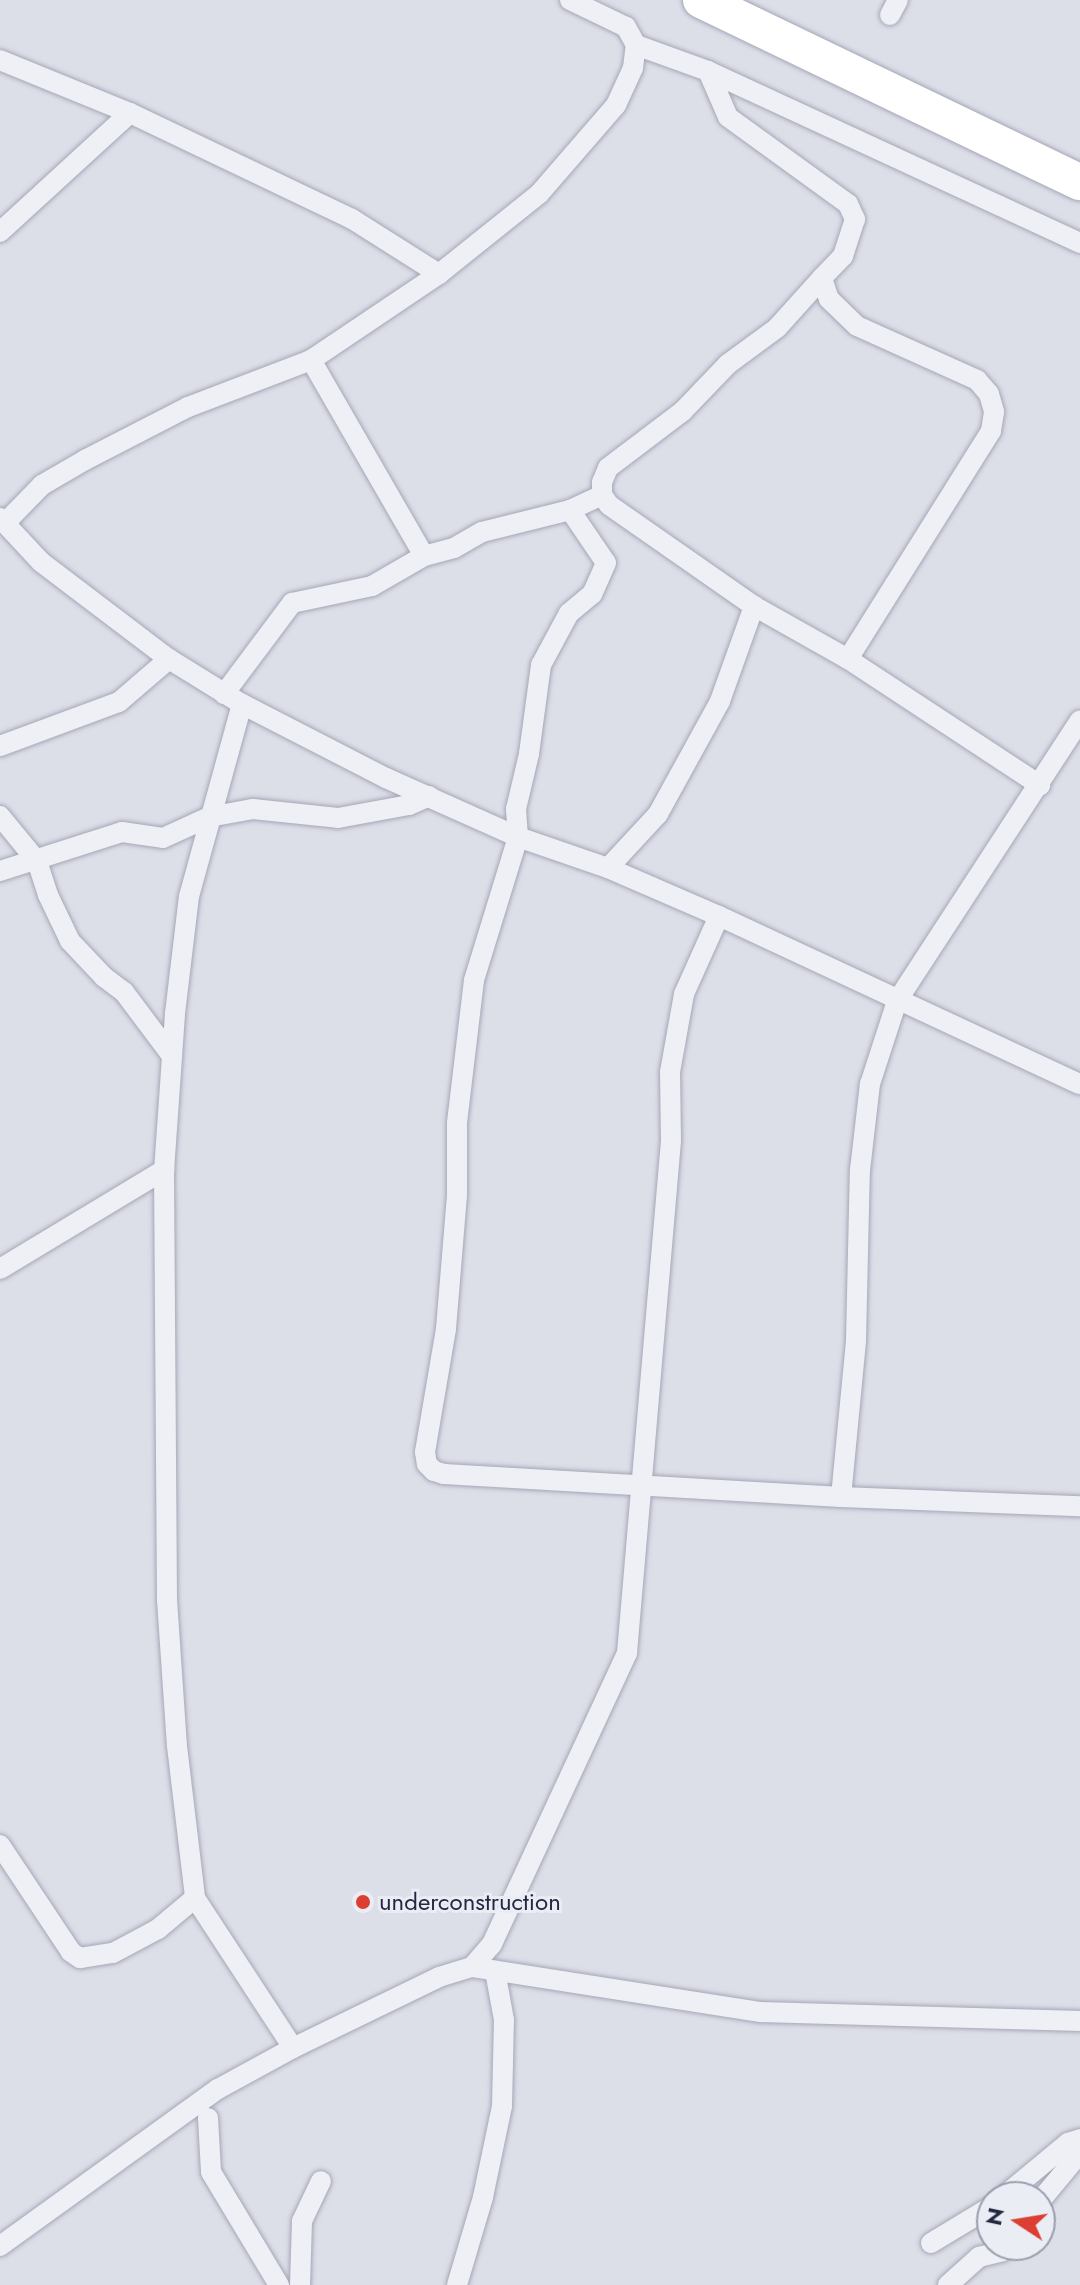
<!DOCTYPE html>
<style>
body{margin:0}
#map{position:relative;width:1080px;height:2285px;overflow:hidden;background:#dcdee8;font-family:Jost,sans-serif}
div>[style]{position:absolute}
.roads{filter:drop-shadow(0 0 2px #a5a7b6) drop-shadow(0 0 2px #a5a7b6)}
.street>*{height:20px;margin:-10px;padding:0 10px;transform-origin:10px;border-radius:10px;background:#eff0f6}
.highway>*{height:36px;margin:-18px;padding:0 18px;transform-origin:18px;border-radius:18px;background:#fff}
.dots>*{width:22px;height:22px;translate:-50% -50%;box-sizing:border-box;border:4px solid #ebedf5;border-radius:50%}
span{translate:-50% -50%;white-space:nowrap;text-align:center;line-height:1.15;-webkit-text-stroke:6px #ebedf5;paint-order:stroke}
.poi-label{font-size:24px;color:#242840}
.left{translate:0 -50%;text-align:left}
.north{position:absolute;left:976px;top:2181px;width:80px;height:80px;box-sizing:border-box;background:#ebedf5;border:2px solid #9b9ead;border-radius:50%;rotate:282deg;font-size:22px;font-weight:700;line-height:32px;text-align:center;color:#242840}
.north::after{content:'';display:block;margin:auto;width:28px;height:36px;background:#dc3f32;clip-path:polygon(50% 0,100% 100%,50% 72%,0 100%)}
</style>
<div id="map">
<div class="roads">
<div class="street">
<i style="left:890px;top:15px;width:17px;rotate:-62deg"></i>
<i style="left:636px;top:45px;width:77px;rotate:19.9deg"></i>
<i style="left:708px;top:71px;width:50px;rotate:66.5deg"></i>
<i style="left:728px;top:117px;width:148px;rotate:35.9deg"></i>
<i style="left:848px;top:204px;width:17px;rotate:65deg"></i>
<i style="left:855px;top:219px;width:39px;rotate:108deg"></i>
<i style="left:843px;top:256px;width:30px;rotate:134deg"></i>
<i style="left:822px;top:278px;width:67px;rotate:132deg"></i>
<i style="left:777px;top:328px;width:61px;rotate:143.7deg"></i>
<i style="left:728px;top:364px;width:65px;rotate:133.8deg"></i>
<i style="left:683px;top:411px;width:94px;rotate:142.8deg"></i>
<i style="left:608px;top:468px;width:15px;rotate:113deg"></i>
<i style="left:602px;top:482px;width:13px;rotate:90deg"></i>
<i style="left:602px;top:495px;width:12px;rotate:55deg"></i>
<i style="left:609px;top:505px;width:177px;rotate:34.9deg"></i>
<i style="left:754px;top:606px;width:108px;rotate:29.4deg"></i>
<i style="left:848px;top:659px;width:230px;rotate:33.3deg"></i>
<i style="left:0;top:60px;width:140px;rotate:22.2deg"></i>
<i style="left:130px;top:113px;width:246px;rotate:25.5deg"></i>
<i style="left:352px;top:219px;width:103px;rotate:32.3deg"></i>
<i style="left:708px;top:71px;width:410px;rotate:24.8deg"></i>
<i style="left:0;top:232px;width:176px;rotate:-42.5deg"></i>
<i style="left:822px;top:278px;width:22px;rotate:72deg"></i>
<i style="left:829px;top:299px;width:39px;rotate:44deg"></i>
<i style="left:857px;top:326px;width:132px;rotate:24.2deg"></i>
<i style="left:977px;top:380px;width:18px;rotate:49deg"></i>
<i style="left:989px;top:394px;width:19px;rotate:74deg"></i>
<i style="left:994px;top:412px;width:19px;rotate:99deg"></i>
<i style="left:991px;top:431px;width:269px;rotate:122.1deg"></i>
<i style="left:311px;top:360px;width:226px;rotate:60deg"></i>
<i style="left:570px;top:510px;width:64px;rotate:55.8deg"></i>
<i style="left:606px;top:563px;width:34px;rotate:114deg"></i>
<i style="left:592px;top:594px;width:30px;rotate:140deg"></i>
<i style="left:569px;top:613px;width:59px;rotate:118.3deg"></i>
<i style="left:541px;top:665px;width:90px;rotate:97.7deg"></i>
<i style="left:529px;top:754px;width:57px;rotate:103.3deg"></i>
<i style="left:516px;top:809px;width:28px;rotate:86deg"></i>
<i style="left:518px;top:837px;width:150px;rotate:107.1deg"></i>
<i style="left:474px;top:980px;width:144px;rotate:96.8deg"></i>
<i style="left:457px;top:1123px;width:72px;rotate:90deg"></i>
<i style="left:457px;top:1195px;width:134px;rotate:94.7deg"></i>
<i style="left:446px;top:1329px;width:125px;rotate:99.7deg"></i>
<i style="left:425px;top:1452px;width:12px;rotate:81deg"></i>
<i style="left:427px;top:1464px;width:10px;rotate:45deg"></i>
<i style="left:434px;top:1471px;width:10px;rotate:17deg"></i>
<i style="left:444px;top:1474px;width:398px;rotate:3.3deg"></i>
<i style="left:841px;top:1497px;width:239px;rotate:2.2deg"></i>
<i style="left:0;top:518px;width:60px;rotate:47deg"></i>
<i style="left:41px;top:562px;width:161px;rotate:37.2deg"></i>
<i style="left:169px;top:659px;width:86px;rotate:31.7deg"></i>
<i style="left:242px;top:704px;width:162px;rotate:27.2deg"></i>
<i style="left:386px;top:778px;width:145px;rotate:24.1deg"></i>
<i style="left:518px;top:837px;width:95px;rotate:19deg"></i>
<i style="left:608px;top:868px;width:121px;rotate:23.4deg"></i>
<i style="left:719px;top:916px;width:398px;rotate:25deg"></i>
<i style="left:6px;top:522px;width:52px;rotate:-45.8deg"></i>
<i style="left:42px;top:485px;width:50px;rotate:-30.2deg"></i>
<i style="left:85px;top:460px;width:116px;rotate:-27.2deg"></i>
<i style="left:188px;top:407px;width:132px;rotate:-20.9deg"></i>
<i style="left:311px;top:360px;width:154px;rotate:-33.9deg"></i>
<i style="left:439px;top:274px;width:128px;rotate:-38.7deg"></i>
<i style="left:539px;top:194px;width:118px;rotate:-49.1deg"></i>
<i style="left:616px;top:105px;width:41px;rotate:-65.3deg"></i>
<i style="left:633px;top:68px;width:23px;rotate:-83deg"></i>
<i style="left:636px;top:45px;width:21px;rotate:-119deg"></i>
<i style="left:626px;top:27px;width:62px;rotate:-154.3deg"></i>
<i style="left:224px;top:694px;width:114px;rotate:-53.2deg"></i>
<i style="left:292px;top:603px;width:82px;rotate:-12deg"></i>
<i style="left:372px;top:586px;width:60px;rotate:-30deg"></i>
<i style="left:424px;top:556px;width:31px;rotate:-15deg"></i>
<i style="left:454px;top:548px;width:32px;rotate:-30deg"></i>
<i style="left:482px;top:532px;width:91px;rotate:-14deg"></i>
<i style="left:570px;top:510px;width:35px;rotate:-25deg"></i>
<i style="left:242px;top:704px;width:199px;rotate:105.4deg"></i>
<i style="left:189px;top:896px;width:119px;rotate:96.8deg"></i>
<i style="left:175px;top:1014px;width:156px;rotate:94deg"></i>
<i style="left:164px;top:1170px;width:430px;rotate:89.6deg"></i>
<i style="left:167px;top:1600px;width:146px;rotate:86.1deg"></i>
<i style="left:177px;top:1746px;width:153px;rotate:83.2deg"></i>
<i style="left:195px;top:1898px;width:179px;rotate:56.8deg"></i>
<i style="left:0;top:746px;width:127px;rotate:-20.3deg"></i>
<i style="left:119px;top:702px;width:66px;rotate:-40.7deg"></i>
<i style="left:0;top:816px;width:58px;rotate:50.6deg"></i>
<i style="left:37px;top:861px;width:36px;rotate:72deg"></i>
<i style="left:48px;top:895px;width:51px;rotate:64.4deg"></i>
<i style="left:70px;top:941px;width:50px;rotate:46.6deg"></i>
<i style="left:104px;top:977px;width:25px;rotate:37deg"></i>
<i style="left:124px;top:992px;width:80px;rotate:53.1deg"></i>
<i style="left:608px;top:868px;width:74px;rotate:-47.2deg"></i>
<i style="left:658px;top:814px;width:129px;rotate:-61.2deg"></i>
<i style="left:720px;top:701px;width:101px;rotate:-70.3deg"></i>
<i style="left:0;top:871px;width:128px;rotate:-17.7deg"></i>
<i style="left:122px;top:832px;width:41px;rotate:8.3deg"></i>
<i style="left:163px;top:838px;width:51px;rotate:-24.5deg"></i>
<i style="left:209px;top:817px;width:45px;rotate:-10.3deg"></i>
<i style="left:253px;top:809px;width:85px;rotate:6deg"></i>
<i style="left:338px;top:818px;width:72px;rotate:-10.4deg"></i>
<i style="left:409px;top:805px;width:22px;rotate:-24deg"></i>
<i style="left:0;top:1269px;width:192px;rotate:-31.1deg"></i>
<i style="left:841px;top:1497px;width:158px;rotate:-84.5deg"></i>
<i style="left:856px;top:1340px;width:170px;rotate:-88.7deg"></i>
<i style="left:860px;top:1170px;width:87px;rotate:-83.4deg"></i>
<i style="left:870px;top:1084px;width:87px;rotate:-72deg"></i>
<i style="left:897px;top:1001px;width:335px;rotate:-56.9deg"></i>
<i style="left:0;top:1845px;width:128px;rotate:56.4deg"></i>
<i style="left:71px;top:1952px;width:11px;rotate:34deg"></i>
<i style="left:80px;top:1958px;width:33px;rotate:-9deg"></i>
<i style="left:113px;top:1953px;width:51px;rotate:-28.1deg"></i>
<i style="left:158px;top:1929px;width:48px;rotate:-40deg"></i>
<i style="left:472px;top:1967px;width:292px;rotate:8.9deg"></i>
<i style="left:761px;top:2012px;width:319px;rotate:1.6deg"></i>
<i style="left:208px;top:2118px;width:54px;rotate:86.8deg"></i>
<i style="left:211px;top:2172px;width:132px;rotate:59deg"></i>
<i style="left:1003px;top:2197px;width:85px;rotate:-39.7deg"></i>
<i style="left:1068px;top:2143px;width:13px;rotate:-18deg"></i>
<i style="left:1040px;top:2201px;width:62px;rotate:-50.2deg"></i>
<i style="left:931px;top:2243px;width:71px;rotate:-31.2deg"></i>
<i style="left:0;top:2246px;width:269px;rotate:-35.8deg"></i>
<i style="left:218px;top:2089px;width:85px;rotate:-28.7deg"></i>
<i style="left:293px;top:2048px;width:162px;rotate:-25.9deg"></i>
<i style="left:439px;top:1977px;width:34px;rotate:-17deg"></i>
<i style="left:472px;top:1967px;width:30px;rotate:-49deg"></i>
<i style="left:492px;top:1944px;width:321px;rotate:-65.1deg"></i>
<i style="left:627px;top:1653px;width:514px;rotate:-85.09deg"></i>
<i style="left:671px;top:1141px;width:69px;rotate:-90.8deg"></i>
<i style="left:670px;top:1072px;width:79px;rotate:-79.8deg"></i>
<i style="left:684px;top:994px;width:85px;rotate:-65.8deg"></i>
<i style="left:300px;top:2285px;width:64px;rotate:-88.2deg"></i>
<i style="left:302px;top:2221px;width:44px;rotate:-64.6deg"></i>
<i style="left:457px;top:2285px;width:92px;rotate:-73.5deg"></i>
<i style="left:483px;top:2197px;width:93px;rotate:-78.2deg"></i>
<i style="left:502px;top:2106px;width:86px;rotate:-88.7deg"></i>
<i style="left:504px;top:2020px;width:50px;rotate:-100.4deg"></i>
<i style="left:948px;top:2285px;width:42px;rotate:-42.1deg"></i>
<i style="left:979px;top:2257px;width:25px;rotate:-14deg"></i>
<i style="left:1003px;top:2251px;width:7px;rotate:-56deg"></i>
</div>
<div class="highway">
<i style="left:701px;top:0;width:420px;rotate:25.7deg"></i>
</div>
</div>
<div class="dots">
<i style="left:363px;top:1902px;background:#dc3f32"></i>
</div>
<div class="poi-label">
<span class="left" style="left:379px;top:1902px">underconstruction</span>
</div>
<div class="north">N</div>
</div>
